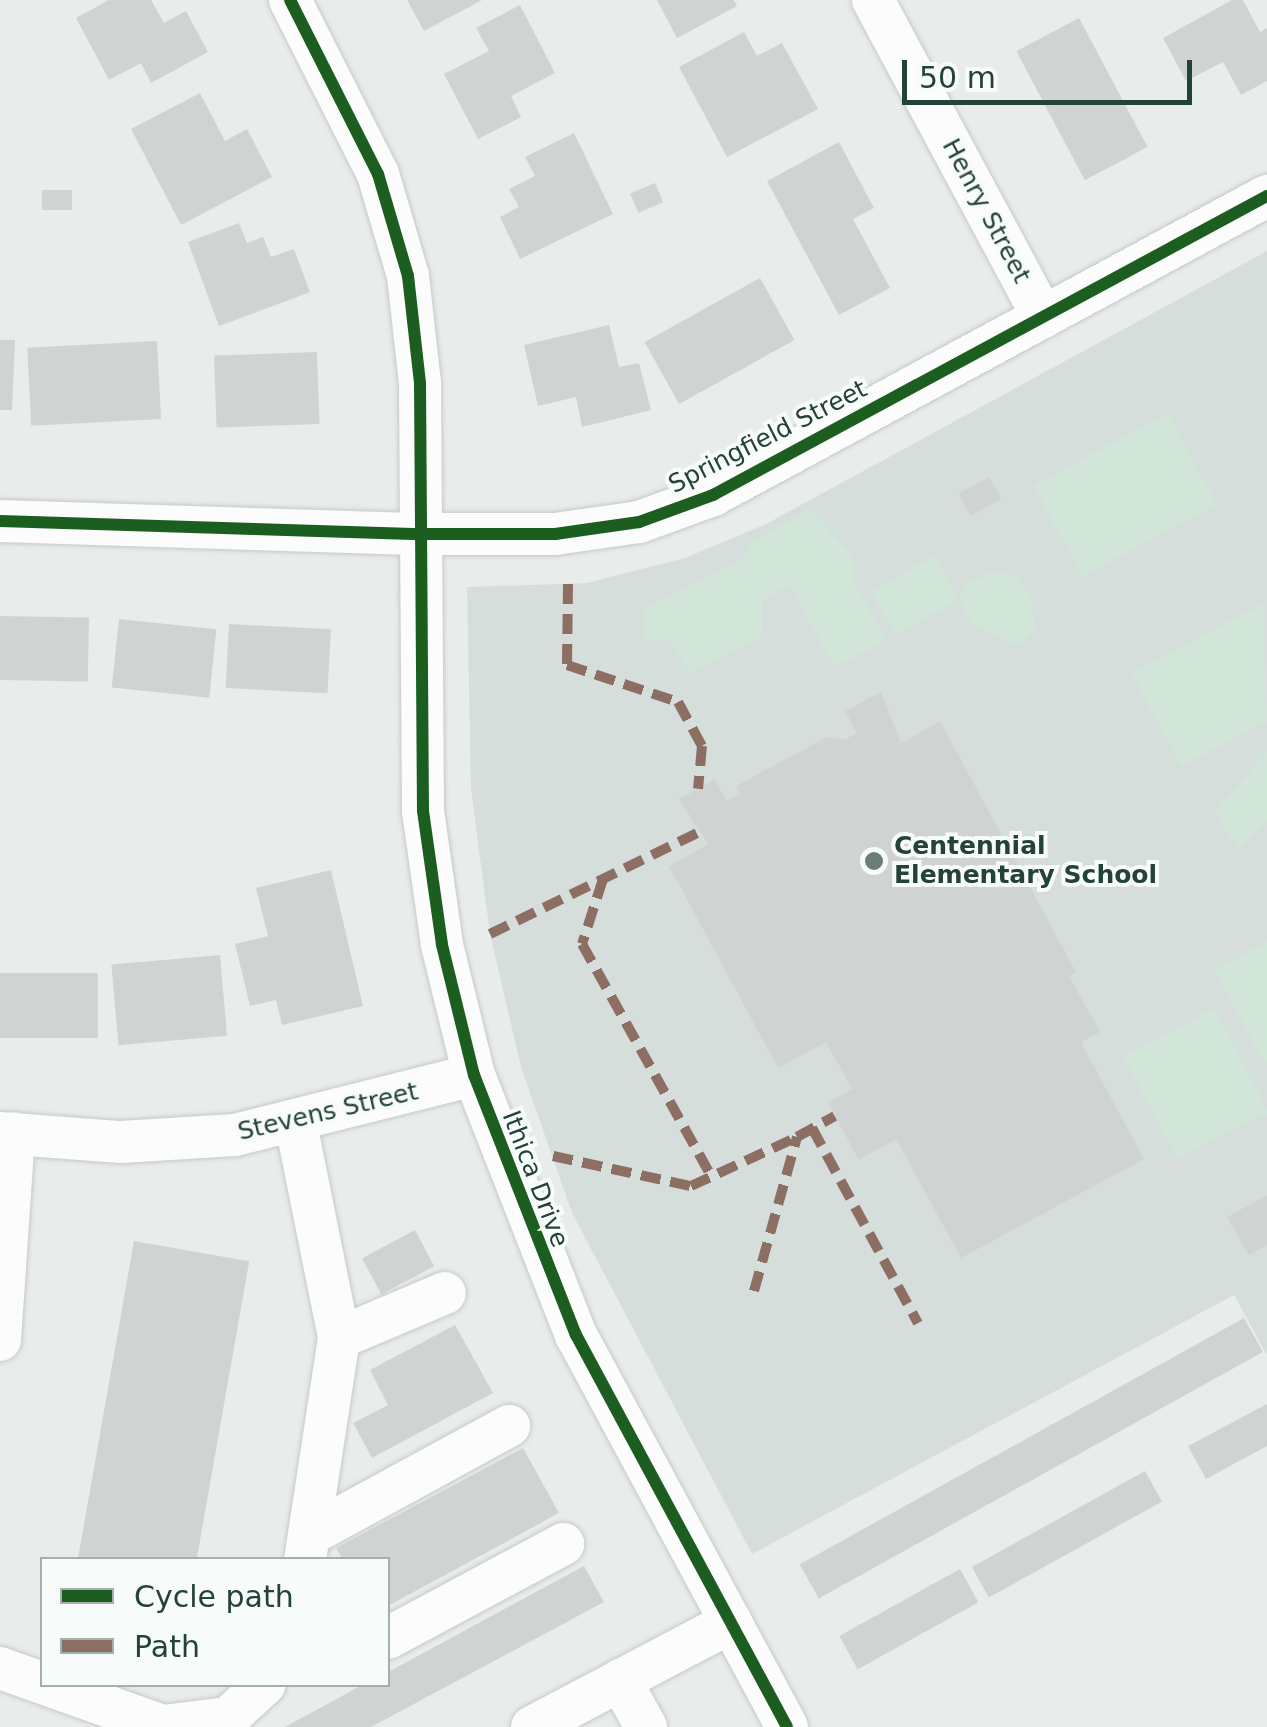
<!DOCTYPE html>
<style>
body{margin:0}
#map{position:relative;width:1267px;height:1727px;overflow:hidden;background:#e8edeb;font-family:"DejaVu Sans",sans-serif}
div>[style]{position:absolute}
.built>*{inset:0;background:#d6dedb}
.green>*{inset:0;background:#d1e6d8;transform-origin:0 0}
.building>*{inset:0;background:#cfd4d2;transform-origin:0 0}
.roads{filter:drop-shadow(0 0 2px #c5cac8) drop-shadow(0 0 2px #c5cac8)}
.minor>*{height:42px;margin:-21px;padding:0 21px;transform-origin:21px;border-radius:21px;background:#fcfcfc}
.quiet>*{height:10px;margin-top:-5px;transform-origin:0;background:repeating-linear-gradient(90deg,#8d6e63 0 20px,transparent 0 30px)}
.cycleway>*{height:12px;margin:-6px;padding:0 6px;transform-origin:6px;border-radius:6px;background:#1b5e20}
.dots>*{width:28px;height:28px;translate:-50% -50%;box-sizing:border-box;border:5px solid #f7fbf9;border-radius:50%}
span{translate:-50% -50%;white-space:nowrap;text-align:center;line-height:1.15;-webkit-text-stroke:8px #f7fbf9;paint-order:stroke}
.street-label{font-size:25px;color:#24423a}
.poi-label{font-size:25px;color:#24423a;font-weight:700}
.left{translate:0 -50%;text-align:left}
.legend{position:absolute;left:40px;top:1557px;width:350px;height:130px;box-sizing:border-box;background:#f7fbf9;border:2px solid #a3b1ad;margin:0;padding:12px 18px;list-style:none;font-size:30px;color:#24423a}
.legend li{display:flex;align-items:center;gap:20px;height:50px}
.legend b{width:50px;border:2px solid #a3b1ad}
.scale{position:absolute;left:902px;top:60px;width:290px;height:45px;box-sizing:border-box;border:5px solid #24423a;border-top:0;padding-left:12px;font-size:30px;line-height:35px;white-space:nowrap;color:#24423a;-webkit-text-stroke:8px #f7fbf9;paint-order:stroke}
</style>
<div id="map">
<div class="built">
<i style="clip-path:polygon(1267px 251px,1267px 1355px,1234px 1295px,752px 1554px,572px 1213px,521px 1067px,490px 934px,471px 789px,467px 587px,587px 583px,685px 558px,766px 524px)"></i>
</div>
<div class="green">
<i style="left:1168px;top:414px;width:103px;height:152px;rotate:62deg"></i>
<i style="clip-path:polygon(810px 510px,853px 556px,853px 581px,886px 640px,835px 667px,790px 585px,762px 600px,762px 636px,690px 673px,669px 640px,644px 640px,643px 609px,744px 559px,749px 543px)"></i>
<i style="left:934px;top:556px;width:50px;height:72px;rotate:61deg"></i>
<i style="clip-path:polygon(994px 572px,1018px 578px,1032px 601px,1034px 629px,1020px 646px,972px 624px,959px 598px,965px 584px)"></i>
<i style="clip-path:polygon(1263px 604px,1267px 721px,1181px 766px,1132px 673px)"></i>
<i style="clip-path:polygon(1267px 751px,1267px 820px,1239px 849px,1215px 813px)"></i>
<i style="clip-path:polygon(1267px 942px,1267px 1061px,1264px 1062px,1215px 970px)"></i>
<i style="left:1215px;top:1009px;width:116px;height:102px;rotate:63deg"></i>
</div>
<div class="building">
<i style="clip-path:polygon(109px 0,151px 0,164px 23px,186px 11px,208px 52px,151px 83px,141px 63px,109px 80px,76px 18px)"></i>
<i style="clip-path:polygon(407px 0,482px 0,424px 31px)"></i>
<i style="clip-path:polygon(657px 0,734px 0,737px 6px,677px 38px)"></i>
<i style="clip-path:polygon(1232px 0,1243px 0,1260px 32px,1267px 28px,1267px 81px,1241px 95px,1223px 62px,1186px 81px,1163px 38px)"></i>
<i style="clip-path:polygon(520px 5px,555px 73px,511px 96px,521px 117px,478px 139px,444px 74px,489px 51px,476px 28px)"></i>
<i style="left:1079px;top:18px;width:146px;height:71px;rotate:62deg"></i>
<i style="clip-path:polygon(744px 32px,757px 56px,782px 43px,818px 109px,727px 157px,679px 67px)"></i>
<i style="clip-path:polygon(200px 93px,225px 141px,247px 129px,272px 177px,181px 225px,131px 129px)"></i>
<i style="clip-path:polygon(574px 133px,613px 214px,520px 259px,500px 217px,519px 207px,509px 189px,535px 176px,525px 157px)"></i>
<i style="clip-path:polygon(839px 142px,874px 208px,853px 219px,890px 288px,839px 315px,767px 181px)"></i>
<i style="left:655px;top:183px;width:21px;height:27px;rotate:67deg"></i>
<i style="left:42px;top:190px;width:30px;height:20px"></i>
<i style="clip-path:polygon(239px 223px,247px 243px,263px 237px,271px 257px,294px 249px,310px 292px,219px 326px,188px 242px)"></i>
<i style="left:760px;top:278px;width:71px;height:132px;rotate:61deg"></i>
<i style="clip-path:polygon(609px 325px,619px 367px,639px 363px,651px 410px,582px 427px,576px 397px,538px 406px,524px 345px)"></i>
<i style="clip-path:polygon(0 340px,15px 340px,12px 410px,0 410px)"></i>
<i style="left:157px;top:341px;width:78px;height:130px;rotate:87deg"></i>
<i style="left:317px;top:352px;width:72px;height:103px;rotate:88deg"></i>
<i style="left:989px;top:477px;width:25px;height:35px;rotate:61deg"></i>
<i style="left:0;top:616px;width:89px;height:64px;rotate:1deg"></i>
<i style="left:119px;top:619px;width:98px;height:69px;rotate:6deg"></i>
<i style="left:229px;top:624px;width:102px;height:64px;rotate:3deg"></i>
<i style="clip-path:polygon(881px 692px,901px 743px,940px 721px,1076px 972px,1069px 976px,1100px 1032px,1081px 1042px,1144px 1159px,961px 1258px,896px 1139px,859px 1160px,828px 1103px,852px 1089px,826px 1042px,778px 1068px,669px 866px,708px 844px,679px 799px,715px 779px,726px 801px,740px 794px,736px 786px,827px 737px,844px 740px,857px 733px,845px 711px)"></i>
<i style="clip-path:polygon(331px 870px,363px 1006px,282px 1025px,276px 1000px,250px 1006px,235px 944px,268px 936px,256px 888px)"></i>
<i style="left:220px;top:955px;width:81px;height:109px;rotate:85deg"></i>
<i style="left:98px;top:973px;width:65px;height:98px;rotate:90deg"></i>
<i style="clip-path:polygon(1267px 1195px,1267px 1245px,1249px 1255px,1227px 1217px)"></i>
<i style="left:415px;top:1230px;width:41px;height:60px;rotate:62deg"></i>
<i style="left:134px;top:1241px;width:117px;height:325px;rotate:10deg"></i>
<i style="left:1244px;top:1318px;width:39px;height:508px;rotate:61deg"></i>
<i style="clip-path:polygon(455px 1325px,493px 1393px,372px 1458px,353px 1423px,388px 1405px,370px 1370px)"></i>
<i style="clip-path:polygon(1267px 1404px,1267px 1446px,1206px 1479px,1188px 1446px)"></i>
<i style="clip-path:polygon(523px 1448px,559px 1513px,388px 1606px,388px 1560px,343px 1560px,336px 1548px)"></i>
<i style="left:1145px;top:1471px;width:35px;height:198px;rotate:61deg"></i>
<i style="clip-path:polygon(584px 1566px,604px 1602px,371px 1727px,285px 1727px,364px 1684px,388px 1684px,388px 1672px)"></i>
<i style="left:960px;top:1569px;width:38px;height:138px;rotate:61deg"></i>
</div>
<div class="roads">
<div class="minor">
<i style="left:290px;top:0;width:195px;rotate:63.2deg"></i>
<i style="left:378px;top:174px;width:106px;rotate:73.6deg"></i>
<i style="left:408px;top:276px;width:108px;rotate:83.6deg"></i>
<i style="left:420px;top:383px;width:428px;rotate:89.6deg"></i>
<i style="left:423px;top:811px;width:135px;rotate:81.9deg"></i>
<i style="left:442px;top:945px;width:134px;rotate:76.2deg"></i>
<i style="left:474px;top:1075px;width:279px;rotate:68.6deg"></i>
<i style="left:576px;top:1335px;width:445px;rotate:61.7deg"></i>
<i style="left:873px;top:0;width:360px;rotate:61.8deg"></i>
<i style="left:0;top:521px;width:421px;rotate:1.8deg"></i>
<i style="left:421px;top:534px;width:134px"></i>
<i style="left:555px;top:534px;width:85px;rotate:-8.1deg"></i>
<i style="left:639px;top:522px;width:79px;rotate:-20deg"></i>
<i style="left:713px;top:495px;width:630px;rotate:-28.36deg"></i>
<i style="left:296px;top:1124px;width:218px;rotate:78.6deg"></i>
<i style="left:339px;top:1338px;width:225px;rotate:98.7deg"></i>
<i style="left:0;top:1133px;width:121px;rotate:4.3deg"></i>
<i style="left:121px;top:1142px;width:114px;rotate:-3.5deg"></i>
<i style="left:235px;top:1135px;width:246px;rotate:-14.1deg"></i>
<i style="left:339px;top:1338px;width:115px;rotate:-23deg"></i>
<i style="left:0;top:1340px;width:207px;rotate:-86.1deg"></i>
<i style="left:309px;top:1535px;width:228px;rotate:-28.6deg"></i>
<i style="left:388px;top:1638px;width:199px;rotate:-28.2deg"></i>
<i style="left:0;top:1668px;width:173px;rotate:19.6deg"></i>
<i style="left:163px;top:1726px;width:65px;rotate:-7deg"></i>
<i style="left:228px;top:1718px;width:50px;rotate:-42.6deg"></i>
<i style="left:620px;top:1680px;width:54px;rotate:61deg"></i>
<i style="left:532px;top:1727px;width:225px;rotate:-27.8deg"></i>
</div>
</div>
<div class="quiet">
<i style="left:568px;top:584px;width:81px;rotate:90.7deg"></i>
<i style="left:567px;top:665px;width:117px;rotate:18.4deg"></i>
<i style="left:678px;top:702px;width:50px;rotate:61.4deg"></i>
<i style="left:702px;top:746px;width:43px;rotate:95.3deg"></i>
<i style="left:603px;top:879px;width:68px;rotate:107.9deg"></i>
<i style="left:582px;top:944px;width:265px;rotate:60.9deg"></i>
<i style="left:490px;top:934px;width:230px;rotate:-26deg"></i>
<i style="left:812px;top:1128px;width:222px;rotate:61.5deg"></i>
<i style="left:553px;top:1156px;width:141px;rotate:12.3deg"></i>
<i style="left:691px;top:1186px;width:117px;rotate:-24.8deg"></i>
<i style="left:754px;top:1291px;width:160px;rotate:-74.4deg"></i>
<i style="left:797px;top:1137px;width:43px;rotate:-28.9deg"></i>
</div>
<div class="cycleway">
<i style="left:290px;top:0;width:195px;rotate:63.2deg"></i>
<i style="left:378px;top:174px;width:106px;rotate:73.6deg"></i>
<i style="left:408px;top:276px;width:108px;rotate:83.6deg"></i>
<i style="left:420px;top:383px;width:428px;rotate:89.6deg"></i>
<i style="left:423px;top:811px;width:135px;rotate:81.9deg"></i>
<i style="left:442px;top:945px;width:134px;rotate:76.2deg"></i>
<i style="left:474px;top:1075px;width:279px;rotate:68.6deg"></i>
<i style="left:576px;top:1335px;width:445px;rotate:61.7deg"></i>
<i style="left:0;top:521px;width:421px;rotate:1.8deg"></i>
<i style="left:421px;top:534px;width:134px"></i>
<i style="left:555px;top:534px;width:85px;rotate:-8.1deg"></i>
<i style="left:639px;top:522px;width:79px;rotate:-20deg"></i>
<i style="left:713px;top:495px;width:630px;rotate:-28.36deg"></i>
</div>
<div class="dots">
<i style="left:874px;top:861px;background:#697e78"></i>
</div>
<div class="street-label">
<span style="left:986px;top:211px;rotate:62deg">Henry Street</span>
<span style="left:768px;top:437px;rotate:-27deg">Springfield Street</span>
<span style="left:328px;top:1112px;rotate:-13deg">Stevens Street</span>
<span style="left:535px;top:1179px;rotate:69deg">Ithica Drive</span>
</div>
<div class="poi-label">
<span class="left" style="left:894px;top:861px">Centennial<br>Elementary School</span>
</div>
<ul class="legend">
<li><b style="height:12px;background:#1b5e20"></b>Cycle path</li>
<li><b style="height:12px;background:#8d6e63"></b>Path</li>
</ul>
<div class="scale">50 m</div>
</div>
